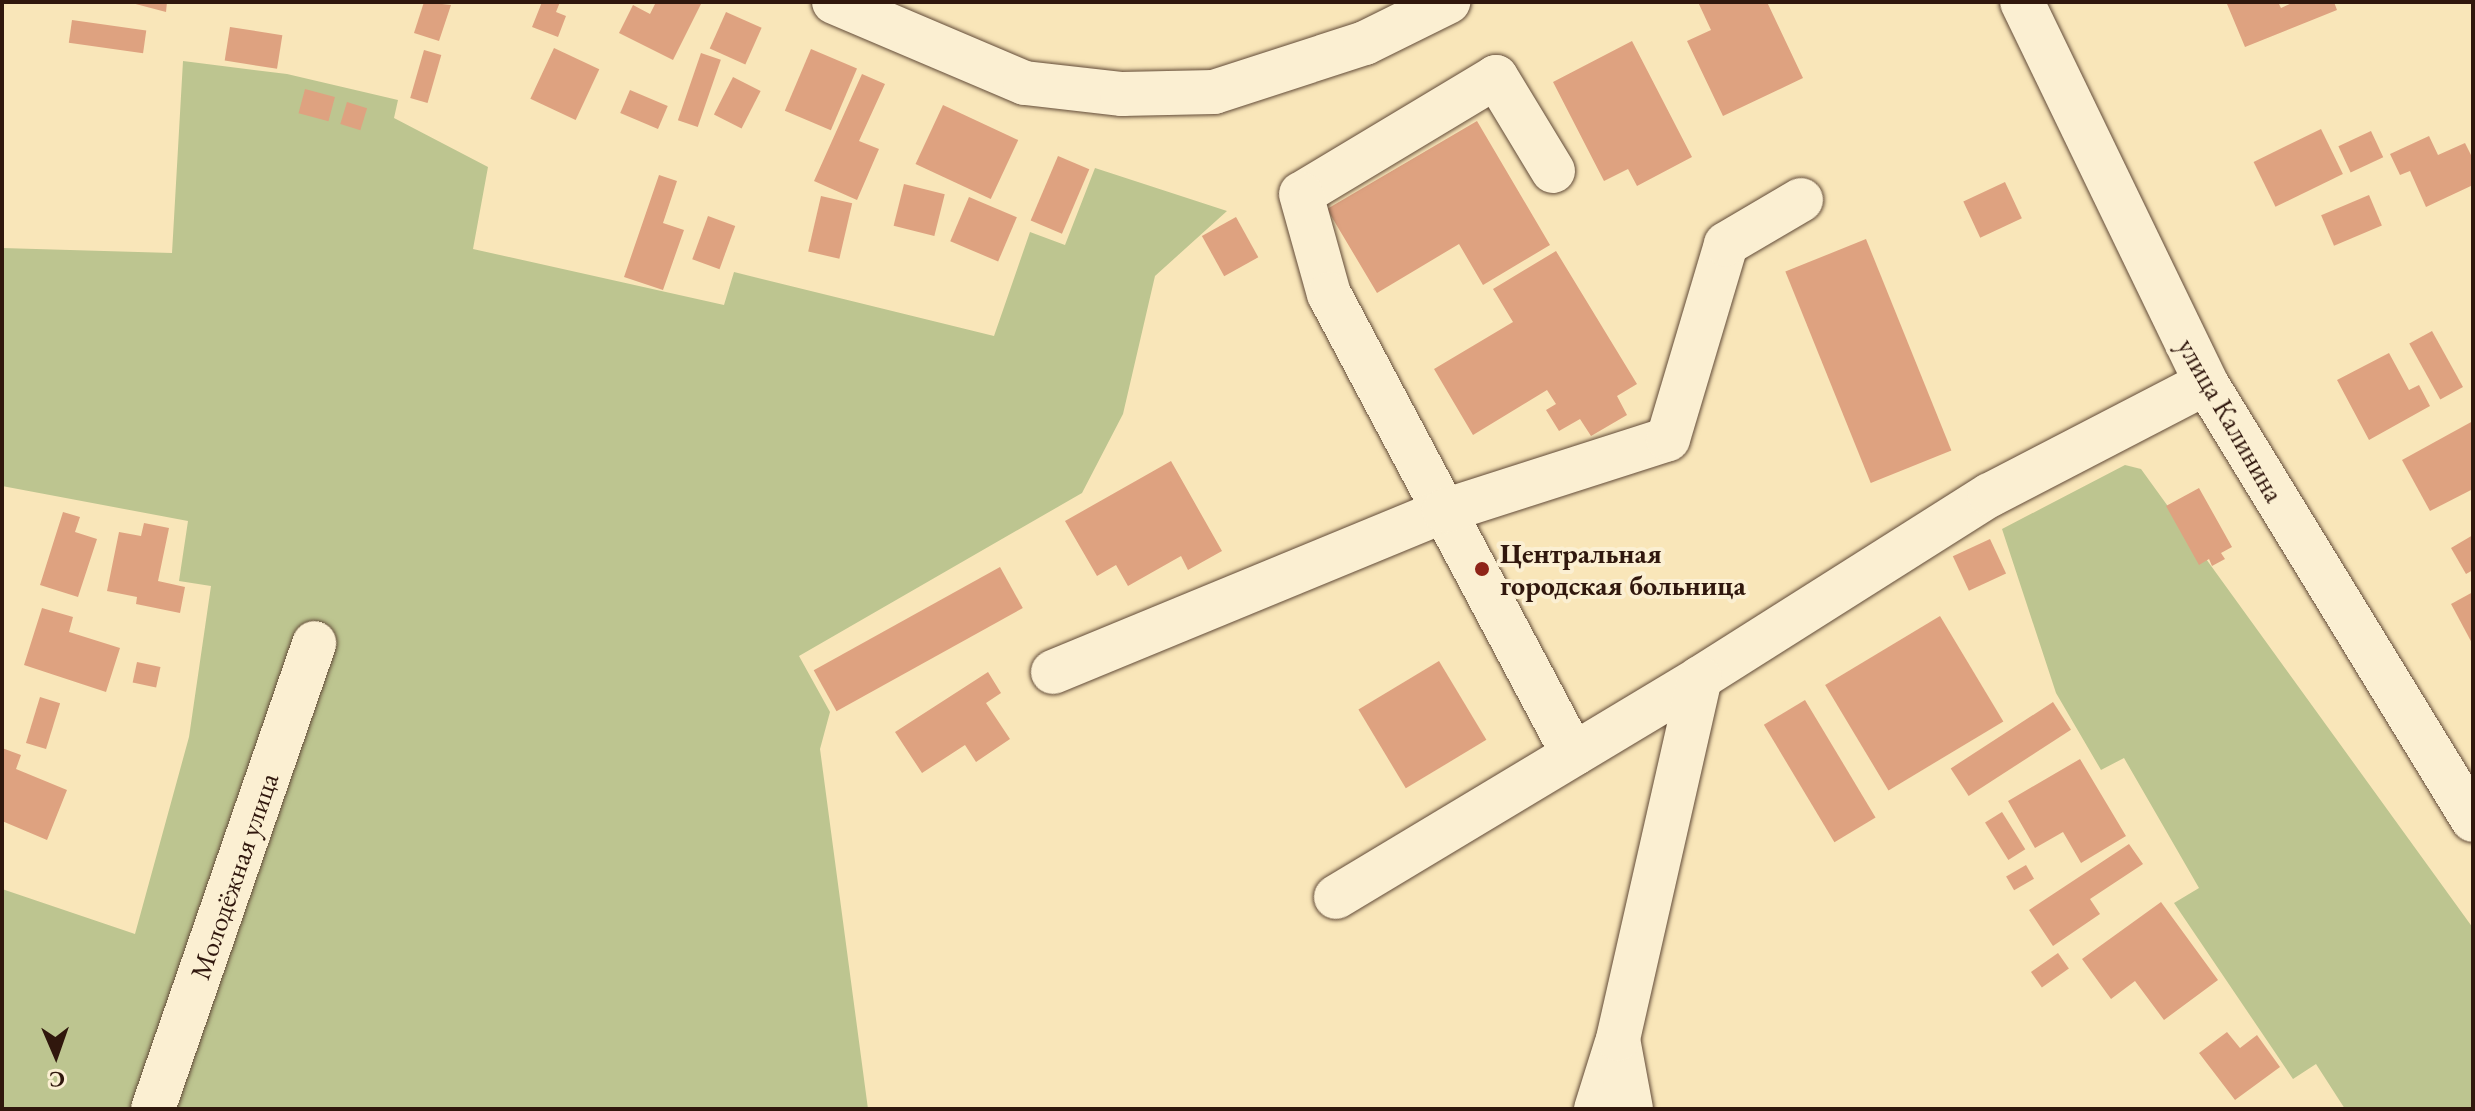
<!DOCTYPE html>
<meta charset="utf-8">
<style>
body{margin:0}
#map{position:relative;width:2475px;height:1111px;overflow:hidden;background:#f9e6b9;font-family:"EB Garamond",serif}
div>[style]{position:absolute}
.green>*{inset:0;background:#bdc590}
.building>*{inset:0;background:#dea280;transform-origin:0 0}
.roads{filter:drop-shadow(0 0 2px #624b38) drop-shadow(0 0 2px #624b38)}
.minor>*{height:44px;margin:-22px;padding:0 22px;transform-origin:22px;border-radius:22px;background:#fbefd2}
.dots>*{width:22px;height:22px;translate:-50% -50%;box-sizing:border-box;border:4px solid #fbefd2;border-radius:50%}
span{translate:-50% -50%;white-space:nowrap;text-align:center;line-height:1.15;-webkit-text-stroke:8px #fbefd2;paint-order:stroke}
.street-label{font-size:28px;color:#30170d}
.poi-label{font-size:28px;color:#30170d;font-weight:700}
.left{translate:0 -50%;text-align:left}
.frame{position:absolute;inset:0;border:4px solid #30170d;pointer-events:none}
.north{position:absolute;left:16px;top:1015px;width:80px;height:80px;-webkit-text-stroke:6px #fbefd2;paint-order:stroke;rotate:178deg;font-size:22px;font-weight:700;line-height:32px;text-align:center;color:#30170d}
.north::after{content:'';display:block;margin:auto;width:28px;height:36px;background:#30170d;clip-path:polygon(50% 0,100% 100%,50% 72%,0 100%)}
</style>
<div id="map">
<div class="green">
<i style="clip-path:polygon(183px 61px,287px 74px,398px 100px,394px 118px,488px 167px,473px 249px,724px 305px,734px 272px,994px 336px,1030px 232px,1065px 245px,1095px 168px,1227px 211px,1155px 276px,1123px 414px,1082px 493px,799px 656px,830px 712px,820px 749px,868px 1109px,2px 1109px,2px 889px,135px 934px,189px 737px,211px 586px,179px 581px,188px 521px,2px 486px,2px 248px,172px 253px)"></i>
<i style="clip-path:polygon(2125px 465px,2141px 469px,2473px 928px,2473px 1109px,2345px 1109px,2316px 1064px,2293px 1079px,2174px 903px,2199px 888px,2124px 758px,2101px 770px,2056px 693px,2002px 529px)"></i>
</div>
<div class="building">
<i style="clip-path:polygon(128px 2px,167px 2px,166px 12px)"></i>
<i style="clip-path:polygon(424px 2px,451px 5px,439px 41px,414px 33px)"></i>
<i style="clip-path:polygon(542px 2px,560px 2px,556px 12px,566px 16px,558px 37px,532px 27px)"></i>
<i style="clip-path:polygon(656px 2px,702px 2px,673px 60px,619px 33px,633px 5px,650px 14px)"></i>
<i style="clip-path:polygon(1698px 2px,1767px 2px,1803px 78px,1723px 116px,1687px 41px,1711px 30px)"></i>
<i style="clip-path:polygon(2278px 2px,2281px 8px,2294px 2px,2334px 2px,2337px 10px,2245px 47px,2227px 4px)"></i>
<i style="left:726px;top:12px;width:39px;height:40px;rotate:24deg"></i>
<i style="left:72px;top:20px;width:75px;height:23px;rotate:8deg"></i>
<i style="left:230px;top:27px;width:53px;height:34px;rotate:9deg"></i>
<i style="clip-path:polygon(1632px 41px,1692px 157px,1637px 186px,1628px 169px,1604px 181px,1553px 82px)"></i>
<i style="left:554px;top:48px;width:50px;height:56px;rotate:25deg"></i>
<i style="left:811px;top:49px;width:50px;height:67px;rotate:23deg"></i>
<i style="left:424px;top:50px;width:18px;height:50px;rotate:16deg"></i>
<i style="left:701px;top:53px;width:21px;height:71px;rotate:19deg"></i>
<i style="clip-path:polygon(862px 74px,885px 84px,859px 141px,879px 149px,857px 200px,814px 181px)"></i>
<i style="left:733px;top:77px;width:31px;height:42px;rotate:27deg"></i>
<i style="left:305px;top:89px;width:31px;height:25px;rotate:15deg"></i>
<i style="left:630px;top:90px;width:41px;height:25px;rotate:23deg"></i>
<i style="left:347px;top:102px;width:21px;height:23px;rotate:17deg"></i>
<i style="left:943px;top:105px;width:83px;height:65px;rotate:25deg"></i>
<i style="clip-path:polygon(1477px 121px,1550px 245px,1483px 285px,1459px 244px,1377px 293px,1327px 209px)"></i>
<i style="left:2321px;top:129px;width:50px;height:75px;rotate:64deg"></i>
<i style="left:2371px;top:131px;width:29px;height:36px;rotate:65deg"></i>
<i style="clip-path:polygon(2429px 136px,2438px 155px,2465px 143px,2473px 159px,2473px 185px,2426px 207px,2410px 171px,2400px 175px,2390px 154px)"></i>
<i style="left:1058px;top:156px;width:34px;height:70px;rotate:23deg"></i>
<i style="clip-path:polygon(659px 175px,677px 181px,663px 223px,684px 230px,663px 290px,624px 277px)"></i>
<i style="left:2005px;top:182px;width:40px;height:46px;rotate:65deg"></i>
<i style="left:904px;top:184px;width:42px;height:43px;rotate:14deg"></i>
<i style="left:2369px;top:195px;width:33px;height:52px;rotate:67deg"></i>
<i style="left:821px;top:196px;width:32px;height:57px;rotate:13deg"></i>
<i style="left:969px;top:197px;width:52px;height:48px;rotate:23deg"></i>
<i style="left:708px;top:216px;width:29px;height:46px;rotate:20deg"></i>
<i style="left:1236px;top:217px;width:46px;height:39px;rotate:61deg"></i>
<i style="left:1866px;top:239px;width:228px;height:87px;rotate:68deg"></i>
<i style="clip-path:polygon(1556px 251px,1637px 384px,1617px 396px,1627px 415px,1591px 436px,1580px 419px,1559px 431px,1546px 410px,1556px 404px,1547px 390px,1473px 435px,1434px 369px,1513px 322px,1493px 289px)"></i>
<i style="left:2432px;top:331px;width:64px;height:26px;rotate:61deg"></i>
<i style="clip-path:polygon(2389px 353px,2409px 390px,2419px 385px,2430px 406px,2369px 440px,2337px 380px)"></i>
<i style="clip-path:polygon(2473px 421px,2473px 489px,2430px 511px,2402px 460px)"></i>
<i style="clip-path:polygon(1171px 461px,1222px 551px,1188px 570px,1181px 556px,1128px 586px,1116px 565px,1097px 576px,1065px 521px)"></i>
<i style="clip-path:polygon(2199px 488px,2232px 547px,2221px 553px,2225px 559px,2212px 566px,2209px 559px,2199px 565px,2166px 506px)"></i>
<i style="clip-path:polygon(63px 512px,80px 517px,75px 532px,97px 539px,78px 597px,40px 585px)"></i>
<i style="clip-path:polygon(144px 523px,169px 528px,158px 581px,185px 587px,180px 613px,136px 604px,137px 597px,107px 591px,119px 532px,141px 536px)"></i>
<i style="clip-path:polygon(2473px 535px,2473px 570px,2466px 574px,2451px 548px)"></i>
<i style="left:1990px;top:539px;width:38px;height:41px;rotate:65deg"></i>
<i style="left:1000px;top:567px;width:47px;height:213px;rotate:61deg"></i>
<i style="clip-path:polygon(2473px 592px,2473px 645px,2451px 604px)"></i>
<i style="clip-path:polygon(42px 608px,73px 617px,69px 632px,120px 648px,106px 692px,24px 665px)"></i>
<i style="left:1940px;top:616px;width:123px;height:134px;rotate:59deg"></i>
<i style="left:1439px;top:661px;width:92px;height:94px;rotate:59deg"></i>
<i style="left:137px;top:662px;width:24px;height:21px;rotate:12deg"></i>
<i style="clip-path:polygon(988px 672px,1001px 693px,986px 703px,1010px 739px,976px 762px,965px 745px,922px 773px,895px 732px)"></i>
<i style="left:40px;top:697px;width:21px;height:48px;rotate:17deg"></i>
<i style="left:1805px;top:700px;width:137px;height:48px;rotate:59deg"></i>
<i style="left:2053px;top:702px;width:33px;height:122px;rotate:57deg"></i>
<i style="clip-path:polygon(2px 748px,21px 755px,16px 769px,67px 790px,47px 840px,2px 821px)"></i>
<i style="clip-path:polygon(2080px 759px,2126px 836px,2081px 863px,2063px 832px,2035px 848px,2008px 801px)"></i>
<i style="left:2002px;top:812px;width:44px;height:20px;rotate:58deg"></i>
<i style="clip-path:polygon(2129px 844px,2143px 864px,2090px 899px,2100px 914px,2053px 946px,2029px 910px)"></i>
<i style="left:2026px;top:865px;width:16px;height:23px;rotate:60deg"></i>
<i style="clip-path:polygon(2161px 902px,2218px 980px,2164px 1020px,2135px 981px,2111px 999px,2082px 959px)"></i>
<i style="left:2058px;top:953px;width:19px;height:33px;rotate:55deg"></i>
<i style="clip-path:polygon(2227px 1032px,2240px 1048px,2257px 1035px,2280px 1067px,2235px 1100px,2199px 1053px)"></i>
</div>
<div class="roads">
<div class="minor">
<i style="left:834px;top:2px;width:207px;rotate:23deg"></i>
<i style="left:1025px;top:83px;width:98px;rotate:6.5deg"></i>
<i style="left:1122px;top:94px;width:92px;rotate:-1.2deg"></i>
<i style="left:1214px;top:92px;width:159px;rotate:-18deg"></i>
<i style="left:1365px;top:43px;width:93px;rotate:-26.3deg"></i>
<i style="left:2022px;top:2px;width:423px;rotate:64.2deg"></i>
<i style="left:2206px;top:383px;width:512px;rotate:58.58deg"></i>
<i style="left:1553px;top:171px;width:110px;rotate:-121.2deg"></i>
<i style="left:1496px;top:77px;width:227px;rotate:149deg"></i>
<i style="left:1301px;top:194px;width:104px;rotate:74.4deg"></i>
<i style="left:1329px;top:294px;width:521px;rotate:62.06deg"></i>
<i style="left:1053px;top:672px;width:423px;rotate:-22.4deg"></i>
<i style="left:1444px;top:511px;width:235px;rotate:-17.8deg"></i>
<i style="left:1668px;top:439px;width:203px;rotate:-73.4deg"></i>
<i style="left:1726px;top:244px;width:87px;rotate:-30.4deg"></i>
<i style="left:1336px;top:897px;width:425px;rotate:-31deg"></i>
<i style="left:1700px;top:678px;width:343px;rotate:-32.3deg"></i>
<i style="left:1990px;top:495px;width:243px;rotate:-27.4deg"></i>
<i style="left:153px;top:1109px;width:493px;rotate:-70.9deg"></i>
<i style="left:1596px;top:1109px;width:67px;rotate:-72.6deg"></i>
<i style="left:1631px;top:1109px;width:71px;rotate:-100.5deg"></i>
<i style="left:1618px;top:1039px;width:370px;rotate:-77.2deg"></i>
</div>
</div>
<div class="dots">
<i style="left:1482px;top:569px;background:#8f2418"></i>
</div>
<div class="street-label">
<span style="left:2231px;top:420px;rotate:60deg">улица Калинина</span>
<span style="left:234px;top:876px;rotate:-71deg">Молодёжная улица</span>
</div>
<div class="poi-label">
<span class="left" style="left:1500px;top:569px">Центральная<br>городская больница</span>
</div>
<div class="frame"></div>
<div class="north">С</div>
</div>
